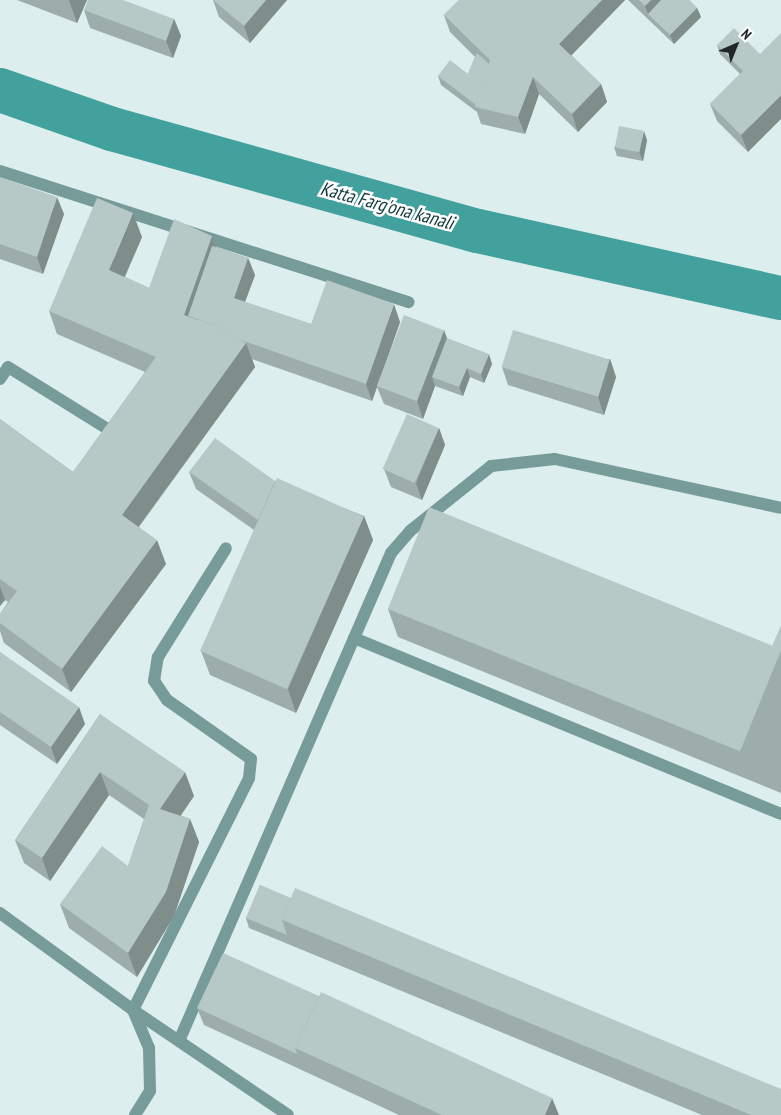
<!DOCTYPE html>
<style>
body{margin:0}
#map{position:relative;width:781px;height:1115px;overflow:hidden;background:#dceeed;font-family:"PT Sans Narrow",sans-serif}
div>[style]{position:absolute}
.canal>*{height:44px;margin:-22px;padding:0 22px;transform-origin:22px;border-radius:22px;background:#42a09d}
.minor>*{height:12px;margin:-6px;padding:0 6px;transform-origin:6px;border-radius:6px;background:#779b99}
.wall>*{inset:0;background:#9dadab}
.shaded-wall>*{inset:0;background:#7f8d8b}
.building>*{inset:0;background:#b6c9c7;transform-origin:0 0}
span{translate:-50% -50%;white-space:nowrap;text-align:center;line-height:1.15;-webkit-text-stroke:5px #fff;paint-order:stroke}
.water-label{font-size:19px;color:#103c3b;font-style:italic}
.north{position:absolute;left:711px;top:20px;width:50px;height:50px;-webkit-text-stroke:4px #fff;paint-order:stroke;rotate:44deg;font-size:14px;font-weight:700;line-height:20px;text-align:center;color:#202726}
.north::after{content:'';display:block;margin:auto;width:18px;height:22px;background:#202726;clip-path:polygon(50% 0,100% 100%,50% 72%,0 100%)}
</style>
<div id="map">
<div class="canal">
<i style="left:0;top:90px;width:119px;rotate:19.2deg"></i>
<i style="left:112px;top:129px;width:380px;rotate:15.6deg"></i>
<i style="left:478px;top:231px;width:310px;rotate:12.5deg"></i>
</div>
<div class="minor">
<i style="left:0;top:171px;width:429px;rotate:17.8deg"></i>
<i style="left:0;top:379px;width:14px;rotate:-56deg"></i>
<i style="left:8px;top:367px;width:115px;rotate:31.9deg"></i>
<i style="left:354px;top:638px;width:462px;rotate:22.4deg"></i>
<i style="left:0;top:913px;width:165px;rotate:36.1deg"></i>
<i style="left:133px;top:1010px;width:187px;rotate:34.1deg"></i>
<i style="left:179px;top:1041px;width:532px;rotate:-66.52deg"></i>
<i style="left:391px;top:553px;width:29px;rotate:-49deg"></i>
<i style="left:410px;top:531px;width:104px;rotate:-38.7deg"></i>
<i style="left:491px;top:466px;width:64px;rotate:-6.2deg"></i>
<i style="left:555px;top:459px;width:231px;rotate:12.2deg"></i>
<i style="left:135px;top:1115px;width:28px;rotate:-58deg"></i>
<i style="left:150px;top:1091px;width:43px;rotate:-91.3deg"></i>
<i style="left:149px;top:1048px;width:41px;rotate:-112.8deg"></i>
<i style="left:133px;top:1010px;width:259px;rotate:-63.4deg"></i>
<i style="left:249px;top:778px;width:19px;rotate:-84deg"></i>
<i style="left:251px;top:759px;width:103px;rotate:-144.9deg"></i>
<i style="left:167px;top:700px;width:23px;rotate:-124deg"></i>
<i style="left:154px;top:681px;width:24px;rotate:-81deg"></i>
<i style="left:158px;top:657px;width:128px;rotate:-58deg"></i>
</div>
<div class="wall">
<i style="clip-path:polygon(17px 0,87px 0,77px 23px)"></i>
<i style="clip-path:polygon(213px 0,287px 0,250px 43px,219px 17px)"></i>
<i style="clip-path:polygon(459px 0,625px 0,571px 55px,601px 84px,607px 102px,578px 132px,539px 94px,525px 134px,481px 124px,477px 112px,441px 85px,438px 76px,468px 74px,475px 57px,450px 32px,444px 15px)"></i>
<i style="clip-path:polygon(628px 0,689px 0,697px 8px,701px 17px,674px 44px)"></i>
<i style="clip-path:polygon(84px 10px,174px 19px,181px 36px,173px 58px,90px 28px)"></i>
<i style="clip-path:polygon(717px 45px,760px 54px,748px 152px,717px 121px,710px 104px,740px 74px,720px 54px)"></i>
<i style="clip-path:polygon(647px 140px,643px 161px,617px 156px,614px 147px)"></i>
<i style="clip-path:polygon(0 177px,64px 214px,43px 274px,0 259px)"></i>
<i style="clip-path:polygon(212px 236px,216px 247px,248px 258px,255px 275px,245px 302px,311px 324px,400px 322px,382px 374px,444px 330px,447px 338px,492px 364px,484px 383px,470px 377px,463px 396px,435px 386px,423px 419px,384px 404px,377px 387px,372px 401px,252px 359px,255px 367px,139px 527px,166px 564px,71px 692px,4px 643px,0 631px,0 614px,8px 602px,5px 600px,0 606px,0 419px,73px 472px,145px 372px,57px 334px,49px 311px,142px 237px,125px 277px,149px 288px)"></i>
<i style="clip-path:polygon(610px 359px,616px 377px,604px 415px,508px 385px,502px 367px)"></i>
<i style="clip-path:polygon(439px 428px,445px 445px,422px 500px,391px 487px,384px 469px)"></i>
<i style="clip-path:polygon(189px 472px,275px 481px,364px 516px,373px 540px,296px 713px,210px 675px,201px 651px,254px 530px,196px 489px)"></i>
<i style="clip-path:polygon(388px 609px,772px 647px,781px 626px,781px 793px,398px 637px)"></i>
<i style="clip-path:polygon(0 652px,85px 724px,57px 764px,0 725px)"></i>
<i style="clip-path:polygon(100px 714px,194px 796px,180px 815px,190px 819px,199px 842px,174px 916px,137px 977px,69px 928px,60px 904px,128px 866px,144px 819px,109px 795px,50px 881px,24px 863px,15px 840px)"></i>
<i style="clip-path:polygon(260px 885px,781px 1115px,702px 1115px,249px 928px,246px 918px)"></i>
<i style="clip-path:polygon(319px 996px,559px 1115px,399px 1115px,204px 1025px,197px 1008px)"></i>
</div>
<div class="shaded-wall">
<i style="clip-path:polygon(69px 0,87px 0,77px 23px)"></i>
<i style="clip-path:polygon(266px 0,287px 0,250px 43px,244px 26px)"></i>
<i style="clip-path:polygon(602px 0,625px 0,566px 61px,559px 44px)"></i>
<i style="clip-path:polygon(651px 0,674px 0,648px 14px,645px 6px)"></i>
<i style="clip-path:polygon(697px 8px,701px 17px,674px 44px,670px 35px)"></i>
<i style="clip-path:polygon(174px 19px,181px 36px,173px 58px,166px 41px)"></i>
<i style="clip-path:polygon(533px 77px,539px 94px,525px 134px,518px 117px)"></i>
<i style="clip-path:polygon(601px 84px,607px 102px,578px 132px,572px 114px)"></i>
<i style="clip-path:polygon(781px 95px,781px 119px,748px 152px,741px 135px)"></i>
<i style="clip-path:polygon(644px 131px,647px 140px,643px 161px,639px 152px)"></i>
<i style="clip-path:polygon(57px 197px,64px 214px,43px 274px,37px 257px)"></i>
<i style="clip-path:polygon(133px 213px,142px 237px,117px 294px,109px 270px)"></i>
<i style="clip-path:polygon(212px 236px,220px 259px,197px 325px,184px 315px)"></i>
<i style="clip-path:polygon(248px 258px,255px 275px,240px 315px,234px 298px)"></i>
<i style="clip-path:polygon(394px 304px,400px 322px,372px 401px,366px 384px)"></i>
<i style="clip-path:polygon(444px 330px,450px 348px,432px 377px,435px 386px,423px 419px,417px 401px)"></i>
<i style="clip-path:polygon(246px 343px,255px 367px,130px 538px,122px 515px)"></i>
<i style="clip-path:polygon(489px 354px,492px 364px,484px 383px,481px 374px)"></i>
<i style="clip-path:polygon(610px 359px,616px 377px,604px 415px,598px 397px)"></i>
<i style="clip-path:polygon(467px 368px,470px 377px,463px 396px,459px 387px)"></i>
<i style="clip-path:polygon(439px 428px,445px 445px,422px 500px,416px 483px)"></i>
<i style="clip-path:polygon(364px 516px,373px 540px,296px 713px,288px 689px)"></i>
<i style="clip-path:polygon(157px 540px,166px 564px,71px 692px,62px 669px)"></i>
<i style="clip-path:polygon(0 587px,5px 600px,0 606px)"></i>
<i style="clip-path:polygon(79px 707px,85px 724px,57px 764px,51px 747px)"></i>
<i style="clip-path:polygon(100px 772px,109px 795px,50px 881px,42px 858px)"></i>
<i style="clip-path:polygon(185px 772px,194px 796px,169px 833px,160px 809px)"></i>
<i style="clip-path:polygon(190px 819px,199px 842px,174px 916px,137px 977px,128px 953px)"></i>
<i style="clip-path:polygon(552px 1098px,559px 1115px,545px 1115px)"></i>
</div>
<div class="building">
<i style="clip-path:polygon(88px 0,123px 0,174px 19px,166px 41px,84px 10px)"></i>
<i style="clip-path:polygon(213px 0,266px 0,244px 26px)"></i>
<i style="clip-path:polygon(459px 0,602px 0,559px 44px,601px 84px,572px 114px,533px 77px,518px 117px,475px 107px,490px 60px,444px 15px)"></i>
<i style="clip-path:polygon(639px 0,651px 0,645px 6px)"></i>
<i style="clip-path:polygon(661px 0,689px 0,697px 8px,670px 35px,648px 14px)"></i>
<i style="left:734px;top:28px;width:37px;height:24px;rotate:45deg"></i>
<i style="clip-path:polygon(781px 33px,781px 95px,741px 135px,710px 104px)"></i>
<i style="clip-path:polygon(477px 53px,489px 64px,476px 105px,438px 76px,450px 60px,468px 74px)"></i>
<i style="left:619px;top:126px;width:25px;height:22px;rotate:11deg"></i>
<i style="clip-path:polygon(0 177px,57px 197px,37px 257px,0 244px)"></i>
<i style="clip-path:polygon(97px 198px,133px 213px,109px 270px,149px 288px,174px 219px,212px 236px,184px 315px,219px 327px,246px 343px,122px 515px,157px 540px,62px 669px,0 623px,0 614px,17px 591px,0 579px,0 419px,73px 472px,156px 357px,49px 311px)"></i>
<i style="clip-path:polygon(212px 246px,248px 258px,234px 298px,311px 324px,327px 280px,394px 304px,366px 384px,241px 340px,219px 327px,188px 316px)"></i>
<i style="left:404px;top:315px;width:43px;height:76px;rotate:21deg"></i>
<i style="left:513px;top:330px;width:101px;height:39px;rotate:17deg"></i>
<i style="clip-path:polygon(447px 338px,489px 354px,481px 374px,467px 368px,459px 387px,432px 377px)"></i>
<i style="left:407px;top:414px;width:35px;height:60px;rotate:24deg"></i>
<i style="clip-path:polygon(215px 438px,275px 481px,258px 520px,189px 472px)"></i>
<i style="left:277px;top:478px;width:95px;height:189px;rotate:24deg"></i>
<i style="left:429px;top:507px;width:380px;height:110px;rotate:22deg"></i>
<i style="clip-path:polygon(781px 626px,781px 651px,772px 647px)"></i>
<i style="clip-path:polygon(0 652px,79px 707px,51px 747px,0 712px)"></i>
<i style="clip-path:polygon(100px 714px,185px 772px,160px 809px,190px 819px,166px 892px,128px 953px,60px 904px,102px 846px,128px 866px,149px 805px,100px 772px,42px 858px,15px 840px)"></i>
<i style="clip-path:polygon(260px 885px,291px 898px,282px 920px,287px 935px,246px 918px)"></i>
<i style="clip-path:polygon(295px 888px,781px 1089px,781px 1115px,751px 1115px,282px 920px)"></i>
<i style="clip-path:polygon(223px 953px,319px 996px,295px 1048px,297px 1054px,197px 1008px)"></i>
<i style="clip-path:polygon(321px 992px,552px 1098px,545px 1115px,442px 1115px,295px 1048px)"></i>
</div>
<div class="water-label">
<span style="left:387px;top:206px;rotate:15deg">Katta Farg'ona kanali</span>
</div>
<div class="north">N</div>
</div>
